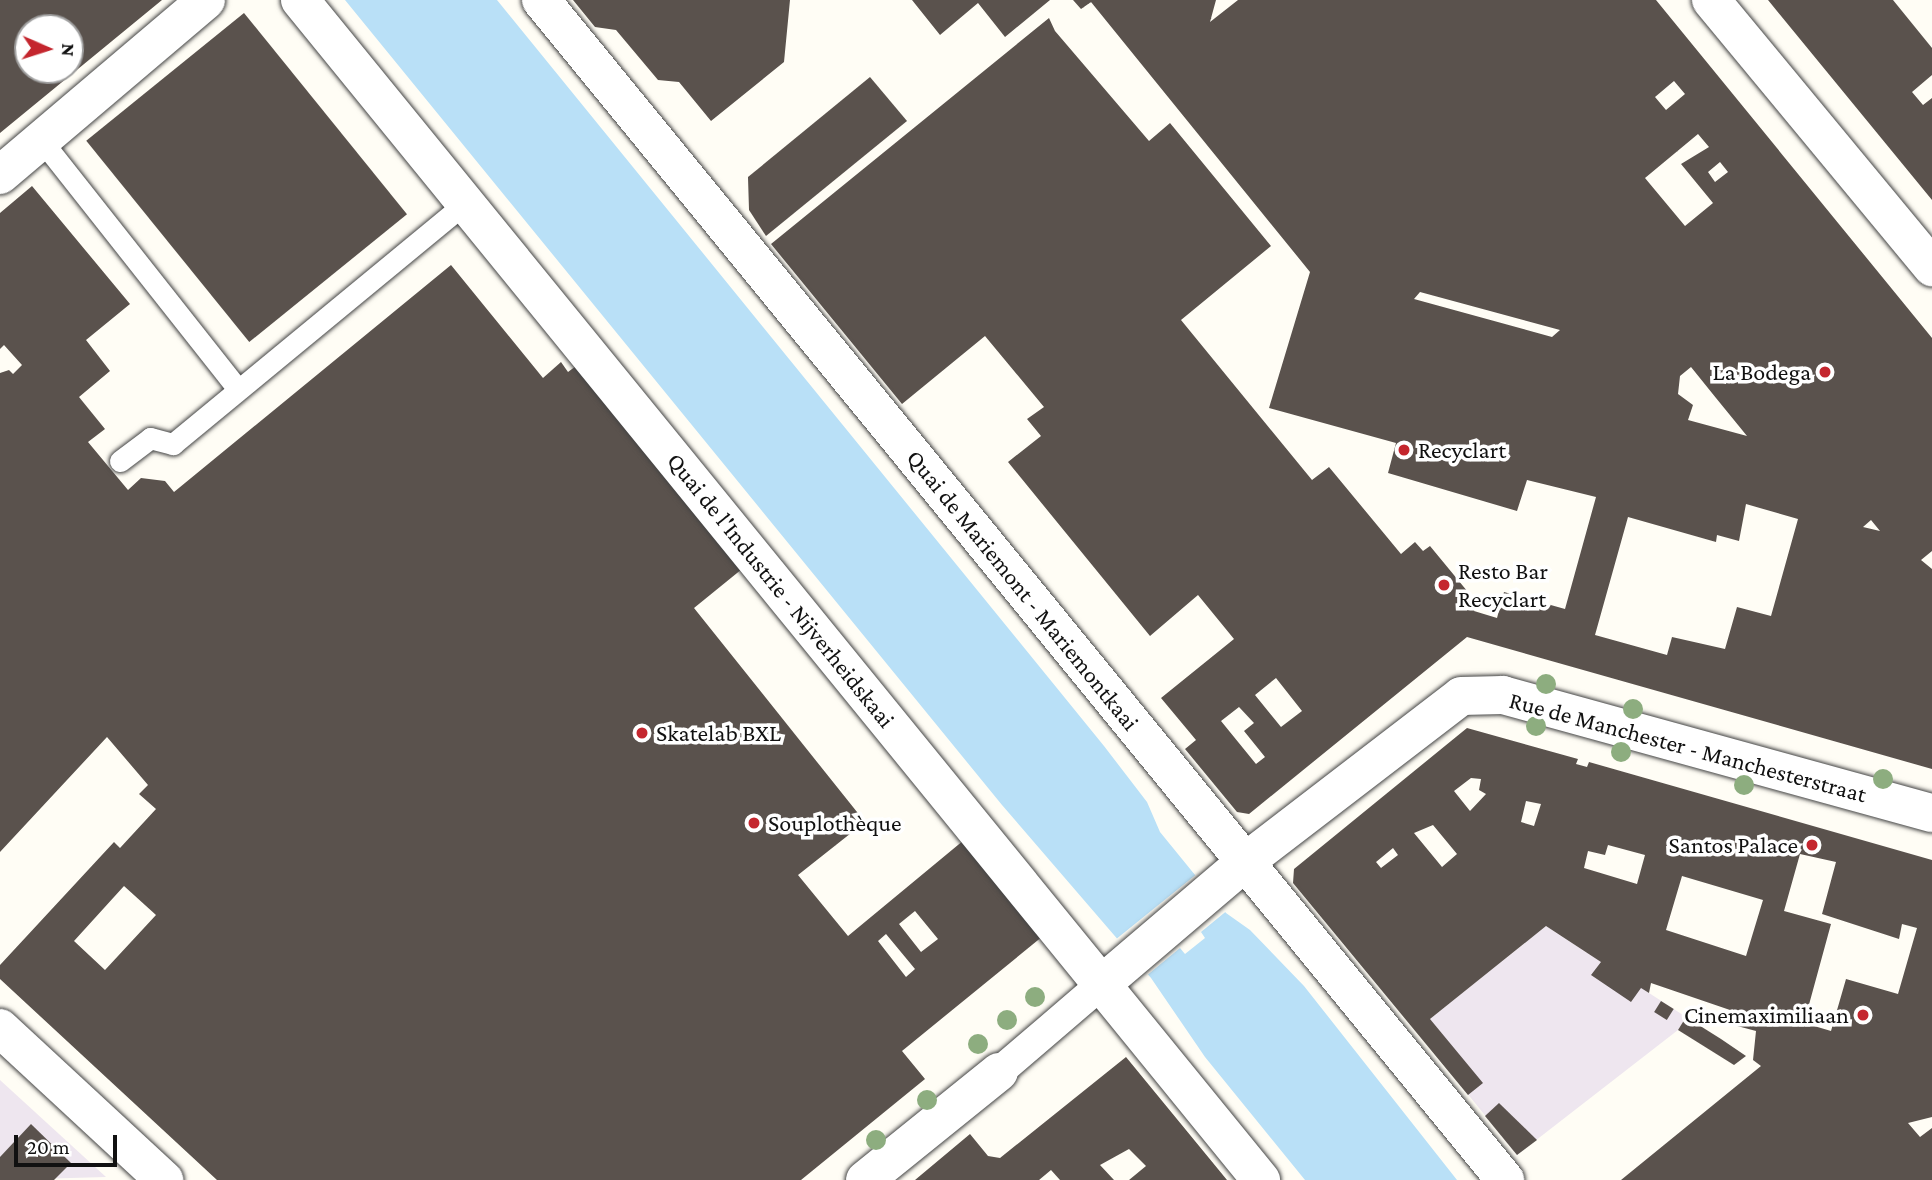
<!DOCTYPE html>
<meta charset="utf-8">
<style>
body{margin:0}
#map{position:relative;width:1932px;height:1180px;overflow:hidden;background:#fffdf5;font-family:"Crimson Pro",serif}
div>[style]{position:absolute}
.industrial>*{inset:0;background:#eee6ef}
.water>*{inset:0;background:#b9e0f7}
.pier>*{inset:0;background:#fffdf5}
.building>*{inset:0;background:#5a524d;transform-origin:0 0}
.roads{filter:drop-shadow(0 0 2px #444) drop-shadow(0 0 2px #444)}
.service>*{height:21px;margin:-10.5px;padding:0 10.5px;transform-origin:10.5px;border-radius:10.5px;background:#fff}
.pedestrian>*{height:30px;margin:-15px;padding:0 15px;transform-origin:15px;border-radius:15px;background:#fff}
.minor>*{height:38px;margin:-19px;padding:0 19px;transform-origin:19px;border-radius:19px;background:#fff}
.tertiary>*{height:38px;margin:-19px;padding:0 19px;transform-origin:19px;border-radius:19px;background:#fff}
.trees>*{width:20px;height:20px;margin:-10px;border-radius:50%;background:#8dad7f}
.dots>*{width:19px;height:19px;translate:-50% -50%;box-sizing:border-box;border:4px solid #fff;border-radius:50%}
span{translate:-50% -50%;white-space:nowrap;text-align:center;line-height:1.15;-webkit-text-stroke:7px #fff;paint-order:stroke}
.poi-label{font-size:24px;color:#111}
.right{translate:-100% -50%;text-align:right}
.left{translate:0 -50%;text-align:left}
.street-label{font-size:24px;color:#111}
.north{position:absolute;left:14px;top:14px;width:70px;height:70px;box-sizing:border-box;background:#fff;border:2px solid #a0a0a0;border-radius:50%;rotate:93deg;font-size:19px;font-weight:700;line-height:28px;text-align:center;color:#111}
.north::after{content:'';display:block;margin:auto;width:24px;height:32px;background:#c4262e;clip-path:polygon(50% 0,100% 100%,50% 72%,0 100%)}
.scale{position:absolute;left:14px;top:1135px;width:103px;height:32px;box-sizing:border-box;border:4px solid #111;border-top:0;padding-left:9px;font-size:21px;line-height:24px;white-space:nowrap;color:#111;-webkit-text-stroke:5px #fff;paint-order:stroke}
</style>
<div id="map">
<div class="industrial">
<i style="clip-path:polygon(1546px 926px,1686px 1017px,1678px 1030px,1517px 1155px,1416px 1030px)"></i>
<i style="clip-path:polygon(0 1080px,106px 1177px,0 1180px)"></i>
</div>
<div class="water">
<i style="clip-path:polygon(345px 0,497px 0,1104px 746px,1147px 802px,1160px 832px,1226px 913px,1250px 930px,1304px 986px,1457px 1180px,1305px 1180px,1205px 1057px,1151px 978px,1002px 805px)"></i>
</div>
<div class="pier">
<i style="clip-path:polygon(1198px 873px,1229px 909px,1201px 932px,1205px 938px,1185px 954px,1180px 948px,1145px 977px,1115px 940px)"></i>
</div>
<div class="building">
<i style="clip-path:polygon(evenodd,0 0,162px 0,0 133px,0 0,28px 28px,70px 28px,70px 70px,28px 70px,28px 28px)"></i>
<i style="clip-path:polygon(573px 0,790px 0,784px 62px,711px 121px,679px 82px,658px 80px,616px 30px,595px 27px)"></i>
<i style="clip-path:polygon(912px 0,1050px 0,1005px 37px,978px 3px,940px 35px)"></i>
<i style="clip-path:polygon(evenodd,1073px 0,1216px 0,1210px 22px,1238px 0,1656px 0,1932px 338px,1932px 551px,1921px 560px,1932px 569px,1932px 769px,1467px 637px,1249px 814px,1237px 812px,1185px 749px,1196px 740px,1161px 698px,1234px 639px,1198px 595px,1150px 636px,1008px 462px,1041px 436px,1027px 419px,1044px 407px,985px 336px,902px 404px,771px 244px,1049px 18px,1055px 31px,1149px 141px,1170px 123px,1271px 246px,1181px 320px,1312px 480px,1329px 467px,1401px 554px,1415px 542px,1423px 551px,1430px 546px,1477px 603px,1474px 611px,1497px 618px,1504px 592px,1565px 609px,1596px 497px,1527px 480px,1517px 511px,1388px 473px,1396px 443px,1269px 408px,1310px 272px,1091px 2px,1081px 9px,1073px 0,1674px 81px,1685px 94px,1666px 110px,1655px 97px,1674px 81px,1073px 0,1698px 134px,1709px 147px,1681px 164px,1713px 203px,1685px 226px,1645px 178px,1698px 134px,1073px 0,1720px 162px,1728px 172px,1715px 182px,1708px 172px,1720px 162px,1073px 0,1420px 292px,1560px 330px,1552px 337px,1414px 299px,1420px 292px,1073px 0,1691px 367px,1716px 398px,1747px 436px,1688px 420px,1693px 405px,1678px 394px,1680px 376px,1691px 367px,1073px 0,1746px 504px,1798px 519px,1771px 616px,1737px 607px,1725px 649px,1672px 637px,1667px 655px,1595px 635px,1628px 517px,1716px 542px,1717px 535px,1739px 541px,1746px 504px,1073px 0,1871px 520px,1880px 531px,1863px 527px,1871px 520px,1073px 0,1276px 678px,1302px 711px,1281px 727px,1255px 695px,1276px 678px,1073px 0,1239px 707px,1254px 723px,1244px 731px,1265px 757px,1256px 764px,1221px 721px,1239px 707px)"></i>
<i style="clip-path:polygon(1768px 0,1893px 0,1932px 48px,1932px 75px,1912px 92px,1923px 105px,1932px 98px,1932px 200px)"></i>
<i style="left:244px;top:13px;width:259px;height:203px;rotate:51deg"></i>
<i style="clip-path:polygon(870px 77px,907px 121px,766px 236px,749px 210px,748px 177px)"></i>
<i style="clip-path:polygon(evenodd,32px 186px,130px 304px,86px 340px,110px 371px,79px 397px,105px 429px,88px 442px,128px 490px,141px 478px,165px 481px,174px 492px,451px 265px,543px 378px,561px 362px,568px 372px,576px 366px,742px 569px,694px 608px,865px 822px,798px 875px,848px 936px,964px 840px,1043px 936px,902px 1051px,925px 1079px,801px 1180px,217px 1180px,0 979px,0 965px,114px 842px,120px 848px,156px 809px,139px 794px,148px 785px,107px 737px,0 852px,0 373px,9px 370px,13px 374px,22px 365px,4px 345px,0 349px,0 213px,32px 186px,124px 886px,156px 915px,105px 970px,74px 941px,124px 886px,32px 186px,915px 911px,938px 939px,921px 952px,899px 924px,915px 911px,32px 186px,886px 934px,915px 969px,906px 977px,878px 941px,886px 934px)"></i>
<i style="clip-path:polygon(evenodd,1467px 728px,1578px 759px,1576px 764px,1587px 767px,1589px 762px,1932px 860px,1932px 1117px,1908px 1123px,1920px 1137px,1932px 1128px,1932px 1180px,1621px 1180px,1761px 1066px,1753px 1060px,1756px 1031px,1726px 1023px,1730px 1010px,1651px 983px,1649px 993px,1641px 988px,1631px 1002px,1591px 975px,1601px 962px,1546px 926px,1430px 1019px,1483px 1083px,1468px 1095px,1293px 883px,1294px 869px,1467px 728px,1471px 778px,1481px 779px,1479px 790px,1486px 794px,1470px 811px,1454px 791px,1471px 778px,1467px 728px,1526px 801px,1541px 804px,1534px 826px,1521px 822px,1526px 801px,1467px 728px,1433px 825px,1457px 854px,1442px 867px,1414px 833px,1433px 825px,1467px 728px,1608px 845px,1645px 855px,1637px 884px,1584px 868px,1588px 851px,1605px 855px,1608px 845px,1467px 728px,1393px 848px,1398px 855px,1381px 868px,1376px 862px,1393px 848px,1467px 728px,1800px 854px,1836px 862px,1822px 914px,1899px 939px,1902px 924px,1917px 928px,1898px 994px,1846px 979px,1831px 1031px,1804px 1023px,1831px 924px,1784px 911px,1800px 854px,1467px 728px,1682px 876px,1763px 900px,1746px 956px,1666px 930px,1682px 876px)"></i>
<i style="left:1661px;top:1001px;width:15px;height:13px;rotate:32deg"></i>
<i style="clip-path:polygon(1686px 1017px,1721px 1039px,1746px 1056px,1734px 1065px,1678px 1030px)"></i>
<i style="clip-path:polygon(1126px 1057px,1227px 1180px,1129px 1180px,1146px 1166px,1129px 1149px,1100px 1165px,1114px 1180px,1060px 1180px,1051px 1170px,1039px 1180px,915px 1180px,970px 1134px,988px 1156px,1000px 1158px)"></i>
<i style="clip-path:polygon(1499px 1103px,1537px 1140px,1517px 1155px,1485px 1116px)"></i>
<i style="clip-path:polygon(31px 1124px,71px 1163px,54px 1180px,0 1180px,0 1157px)"></i>
</div>
<div class="roads">
<div class="service">
<i style="left:42px;top:141px;width:315px;rotate:51.7deg"></i>
<i style="left:120px;top:461px;width:38px;rotate:-37deg"></i>
<i style="left:150px;top:438px;width:24px;rotate:15deg"></i>
<i style="left:173px;top:444px;width:381px;rotate:-39.5deg"></i>
</div>
<div class="pedestrian">
<i style="left:999px;top:1072px;width:137px;rotate:-40.6deg"></i>
</div>
<div class="minor">
<i style="left:300px;top:0;width:1522px;rotate:50.84deg"></i>
<i style="left:1711px;top:0;width:347px;rotate:50.4deg"></i>
<i style="left:0;top:175px;width:270px;rotate:-40.3deg"></i>
<i style="left:1103px;top:983px;width:187px;rotate:-40.4deg"></i>
<i style="left:1245px;top:862px;width:272px;rotate:-37.5deg"></i>
<i style="left:1461px;top:696px;width:42px;rotate:-1.4deg"></i>
<i style="left:1503px;top:695px;width:445px;rotate:15.4deg"></i>
<i style="left:0;top:1028px;width:224px;rotate:42.8deg"></i>
<i style="left:865px;top:1180px;width:172px;rotate:-38.9deg"></i>
</div>
<div class="tertiary">
<i style="left:541px;top:0;width:1524px;rotate:50.75deg"></i>
</div>
</div>
<div class="trees">
<i style="left:1546px;top:684px"></i>
<i style="left:1633px;top:709px"></i>
<i style="left:1536px;top:726px"></i>
<i style="left:1621px;top:752px"></i>
<i style="left:1883px;top:779px"></i>
<i style="left:1744px;top:785px"></i>
<i style="left:1035px;top:997px"></i>
<i style="left:1007px;top:1020px"></i>
<i style="left:978px;top:1044px"></i>
<i style="left:927px;top:1100px"></i>
<i style="left:876px;top:1140px"></i>
</div>
<div class="dots">
<i style="left:1825px;top:372px;background:#c4262e"></i>
<i style="left:1404px;top:450px;background:#c4262e"></i>
<i style="left:1444px;top:585px;background:#c4262e"></i>
<i style="left:642px;top:733px;background:#c4262e"></i>
<i style="left:754px;top:823px;background:#c4262e"></i>
<i style="left:1812px;top:845px;background:#c4262e"></i>
<i style="left:1863px;top:1015px;background:#c4262e"></i>
</div>
<div class="poi-label">
<span class="right" style="left:1811px;top:372px">La Bodega</span>
<span class="left" style="left:1418px;top:450px">Recyclart</span>
<span class="left" style="left:1458px;top:585px">Resto Bar<br>Recyclart</span>
<span class="left" style="left:656px;top:733px">Skatelab BXL</span>
<span class="left" style="left:768px;top:823px">Souplothèque</span>
<span class="right" style="left:1798px;top:845px">Santos Palace</span>
<span class="right" style="left:1849px;top:1015px">Cinemaximiliaan</span>
</div>
<div class="street-label">
<span style="left:781px;top:590px;rotate:51deg">Quai de l'Industrie - Nijverheidskaai</span>
<span style="left:1023px;top:590px;rotate:51deg">Quai de Mariemont - Mariemontkaai</span>
<span style="left:1688px;top:747px;rotate:15deg">Rue de Manchester - Manchesterstraat</span>
</div>
<div class="north">N</div>
<div class="scale">20 m</div>
</div>
